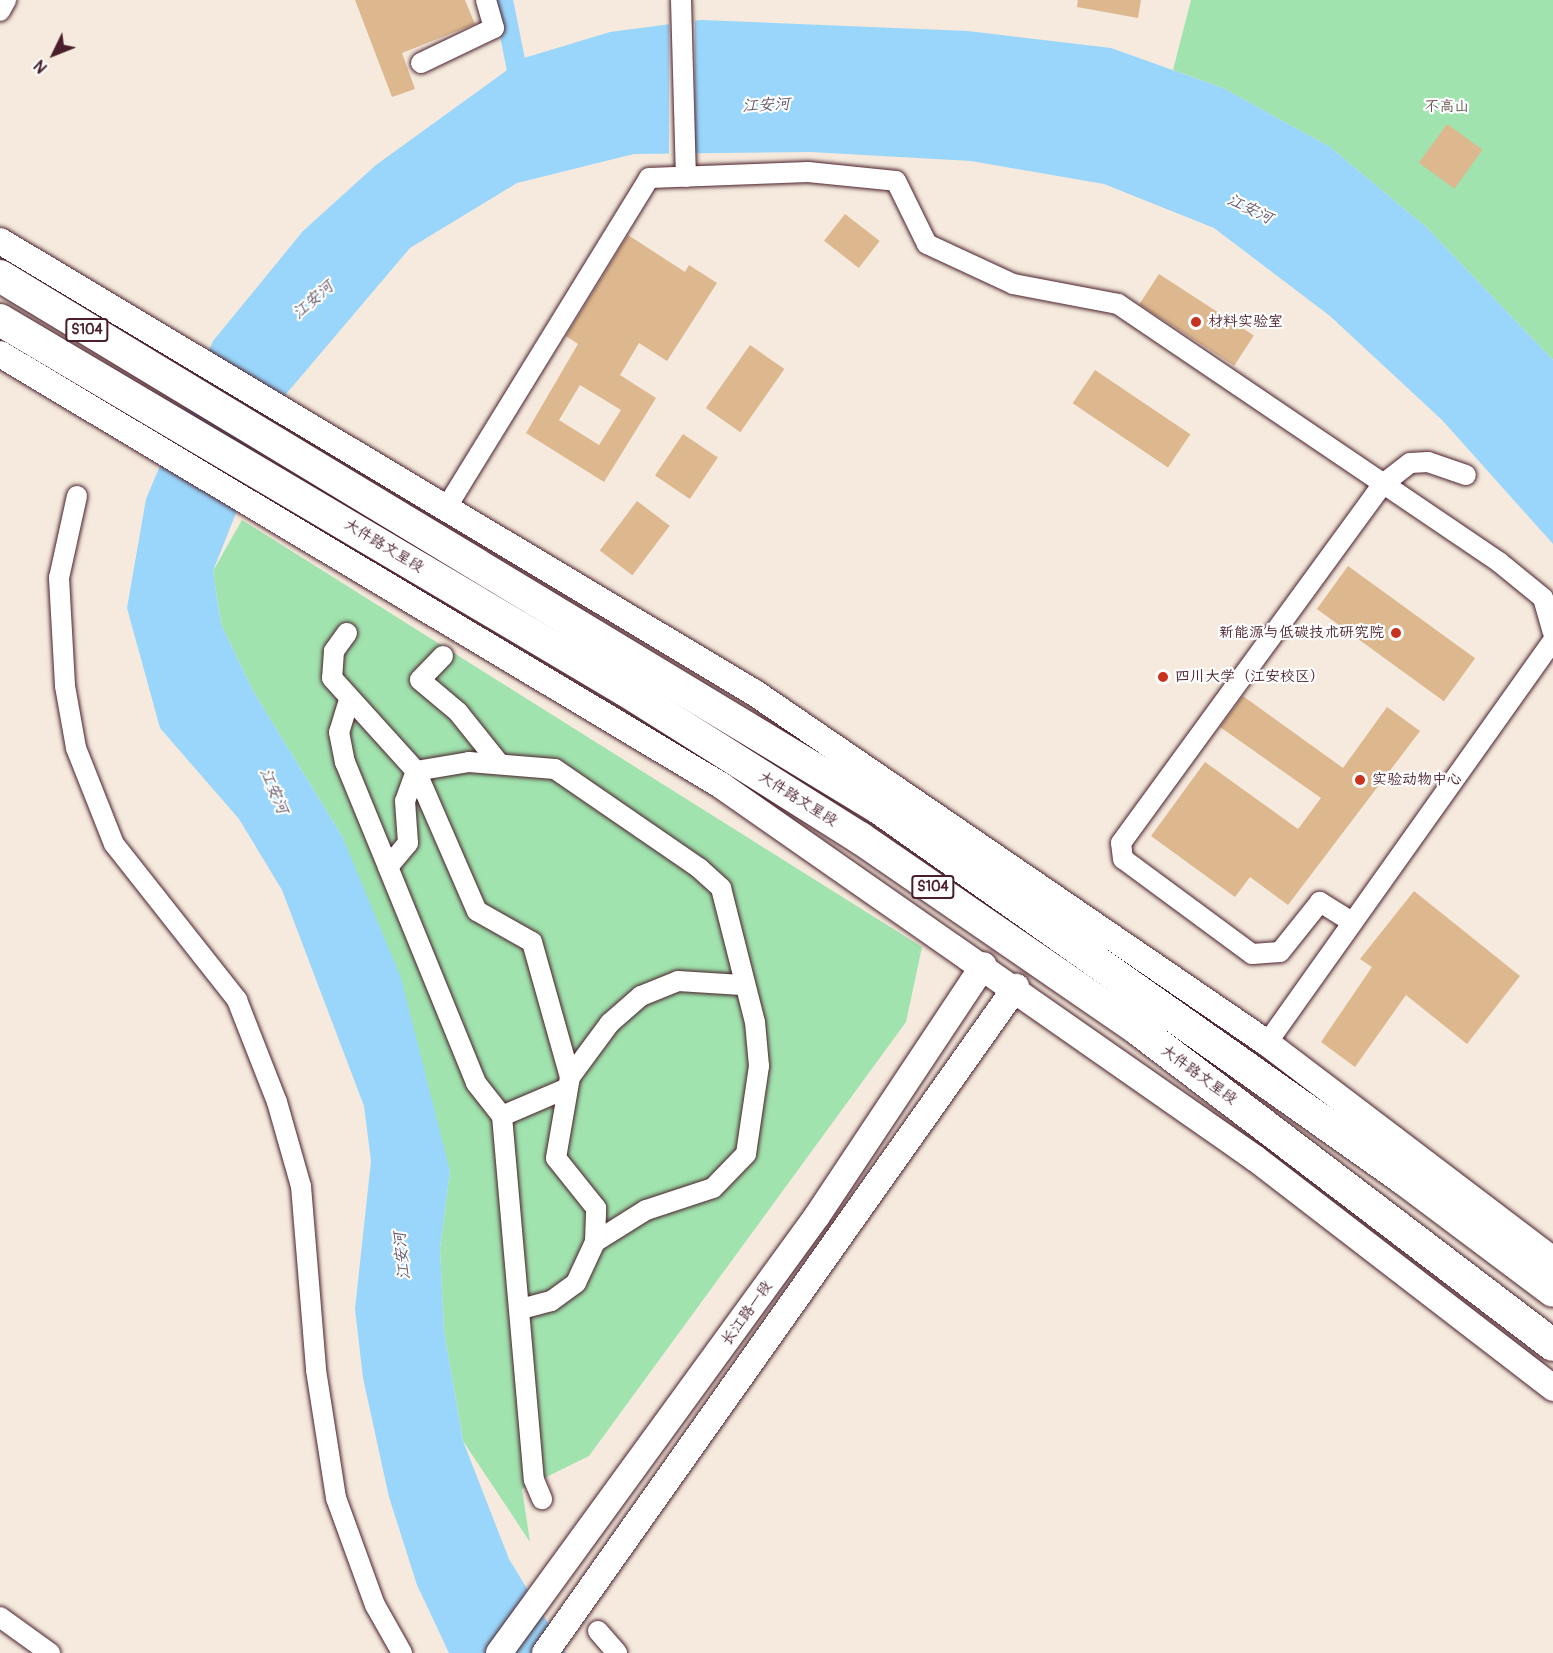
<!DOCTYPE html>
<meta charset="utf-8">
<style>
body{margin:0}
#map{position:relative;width:1553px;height:1653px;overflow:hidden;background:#f5eadd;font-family:Pangolin,"LXGW WenKai TC",sans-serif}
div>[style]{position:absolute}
.green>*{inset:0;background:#a0e3ae}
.water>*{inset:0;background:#9ad6fb}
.pier>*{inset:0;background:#f5eadd;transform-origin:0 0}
.canal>*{height:20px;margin:-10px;padding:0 10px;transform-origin:10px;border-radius:10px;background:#9ad6fb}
.building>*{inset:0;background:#ddb88f;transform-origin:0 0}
.roads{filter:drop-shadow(0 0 2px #4a1f2b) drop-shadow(0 0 2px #4a1f2b)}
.minor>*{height:20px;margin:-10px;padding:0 10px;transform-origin:10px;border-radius:10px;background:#fff}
.tertiary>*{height:26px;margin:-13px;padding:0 13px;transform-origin:13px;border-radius:13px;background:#fff}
.primary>*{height:32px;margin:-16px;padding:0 16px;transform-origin:16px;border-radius:16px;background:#fff}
.dots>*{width:16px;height:16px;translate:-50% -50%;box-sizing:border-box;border:3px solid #fff;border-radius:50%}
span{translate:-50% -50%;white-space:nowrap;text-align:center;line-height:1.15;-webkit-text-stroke:4.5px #fff;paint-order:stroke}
.shield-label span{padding:2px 4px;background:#fff;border:2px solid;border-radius:4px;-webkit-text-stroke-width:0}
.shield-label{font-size:14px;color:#4a1f2b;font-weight:700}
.park-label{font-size:15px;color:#645a52}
.poi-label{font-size:15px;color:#4a1f2b}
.left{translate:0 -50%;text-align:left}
.right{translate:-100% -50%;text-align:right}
.street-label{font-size:15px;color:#4a1f2b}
.water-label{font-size:16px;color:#625669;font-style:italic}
.north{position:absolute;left:24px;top:24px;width:60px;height:60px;-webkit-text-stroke:4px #fff;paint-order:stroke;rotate:227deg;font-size:16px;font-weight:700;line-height:24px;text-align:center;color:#4a1f2b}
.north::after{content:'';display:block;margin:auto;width:21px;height:27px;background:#4a1f2b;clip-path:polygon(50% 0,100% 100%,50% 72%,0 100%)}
</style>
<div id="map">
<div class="green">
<i style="clip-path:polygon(1191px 0,1553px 0,1553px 360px,1426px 227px,1330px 147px,1223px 88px,1173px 70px)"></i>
<i style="clip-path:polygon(242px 520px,922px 947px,906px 1022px,589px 1456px,522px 1489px,530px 1542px,463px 1441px,444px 1331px,440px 1248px,450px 1171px,342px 836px,253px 691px,221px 624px,213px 571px)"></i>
</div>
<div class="water">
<i style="clip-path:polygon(701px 20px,968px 31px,1111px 48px,1223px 88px,1330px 147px,1426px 227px,1553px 360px,1553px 544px,1442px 420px,1330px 316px,1214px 228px,1104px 184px,971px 161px,810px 152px,634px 154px,517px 183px,410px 248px,281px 400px,213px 571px,221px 624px,253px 691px,342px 836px,401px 978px,450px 1171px,440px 1248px,444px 1331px,463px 1441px,509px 1559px,566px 1653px,449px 1653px,417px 1585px,389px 1497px,363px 1378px,355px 1309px,371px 1161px,364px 1106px,282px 890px,239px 819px,160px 728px,127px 608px,146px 499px,213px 341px,303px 231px,376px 165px,524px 58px,610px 32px)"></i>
</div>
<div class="pier">
<i style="left:695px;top:18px;width:136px;height:26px;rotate:90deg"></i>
</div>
<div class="canal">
<i style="left:503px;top:0;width:92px;rotate:78.7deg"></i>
</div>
<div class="building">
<i style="clip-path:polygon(355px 0,465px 0,475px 24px,402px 53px,415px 89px,392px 97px)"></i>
<i style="clip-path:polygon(1078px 0,1141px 0,1138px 18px,1077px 7px)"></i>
<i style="left:1447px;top:124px;width:44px;height:48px;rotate:36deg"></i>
<i style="left:845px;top:214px;width:44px;height:34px;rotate:38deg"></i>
<i style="clip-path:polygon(evenodd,628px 235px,685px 272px,689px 265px,717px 283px,667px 361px,639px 343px,620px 375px,656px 398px,604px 482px,526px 433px,578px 344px,566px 336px,628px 235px,580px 385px,621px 410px,599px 445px,559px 420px,580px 385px)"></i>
<i style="left:1159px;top:274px;width:113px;height:36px;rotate:33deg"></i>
<i style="left:750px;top:345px;width:42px;height:77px;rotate:35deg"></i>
<i style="left:1095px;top:370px;width:115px;height:40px;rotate:34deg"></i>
<i style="left:683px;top:434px;width:42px;height:50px;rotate:34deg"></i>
<i style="left:637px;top:501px;width:41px;height:62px;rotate:37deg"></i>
<i style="left:1348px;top:566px;width:157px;height:53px;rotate:36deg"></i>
<i style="clip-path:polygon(1243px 696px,1343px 768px,1387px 707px,1420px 731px,1288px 905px,1250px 877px,1235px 897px,1151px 836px,1205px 762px,1298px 829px,1321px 798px,1220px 727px)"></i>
<i style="clip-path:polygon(1414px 891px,1520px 976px,1467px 1044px,1406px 995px,1355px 1067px,1321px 1042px,1372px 967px,1360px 959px)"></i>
</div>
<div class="roads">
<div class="minor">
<i style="left:681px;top:0;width:177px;rotate:88.4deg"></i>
<i style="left:0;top:11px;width:13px;rotate:-61deg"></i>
<i style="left:421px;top:63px;width:81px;rotate:-25.6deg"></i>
<i style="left:494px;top:28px;width:29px;rotate:-106deg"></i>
<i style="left:77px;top:496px;width:84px;rotate:102.4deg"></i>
<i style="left:59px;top:578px;width:108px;rotate:86.8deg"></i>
<i style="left:65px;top:686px;width:63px;rotate:79.9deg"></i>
<i style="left:76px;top:748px;width:103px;rotate:68.4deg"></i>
<i style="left:114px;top:844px;width:199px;rotate:51.7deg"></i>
<i style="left:237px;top:1000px;width:110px;rotate:68.6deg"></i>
<i style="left:277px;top:1102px;width:87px;rotate:74.1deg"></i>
<i style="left:301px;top:1186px;width:185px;rotate:85.3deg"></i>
<i style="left:316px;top:1370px;width:130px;rotate:81.1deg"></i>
<i style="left:336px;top:1498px;width:114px;rotate:70deg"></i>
<i style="left:375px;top:1605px;width:55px;rotate:60.6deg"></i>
<i style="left:448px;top:505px;width:384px;rotate:-58.4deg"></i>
<i style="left:649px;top:178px;width:159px;rotate:-2.2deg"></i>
<i style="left:808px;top:172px;width:88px;rotate:5.8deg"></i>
<i style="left:896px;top:181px;width:70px;rotate:63.8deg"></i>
<i style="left:927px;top:244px;width:95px;rotate:24.9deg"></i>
<i style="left:1013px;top:284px;width:107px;rotate:10.8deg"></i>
<i style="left:1118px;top:304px;width:460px;rotate:34.1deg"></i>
<i style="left:1499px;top:562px;width:57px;rotate:39.3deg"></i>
<i style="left:1543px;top:598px;width:35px;rotate:74deg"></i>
<i style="left:347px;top:633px;width:22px;rotate:126deg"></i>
<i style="left:334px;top:651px;width:27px;rotate:94deg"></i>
<i style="left:332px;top:678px;width:125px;rotate:47.9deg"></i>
<i style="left:416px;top:771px;width:54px;rotate:-9.6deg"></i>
<i style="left:469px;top:762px;width:86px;rotate:4.7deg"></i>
<i style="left:555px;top:769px;width:175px;rotate:34.5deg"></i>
<i style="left:699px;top:868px;width:30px;rotate:42deg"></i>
<i style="left:721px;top:888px;width:138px;rotate:75.8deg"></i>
<i style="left:755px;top:1022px;width:44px;rotate:84.8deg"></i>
<i style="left:759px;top:1066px;width:89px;rotate:98.4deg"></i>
<i style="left:746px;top:1154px;width:47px;rotate:134.1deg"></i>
<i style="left:713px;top:1188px;width:71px;rotate:161.8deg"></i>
<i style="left:646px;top:1210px;width:60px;rotate:147.9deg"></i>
<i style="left:595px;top:1242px;width:45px;rotate:114.9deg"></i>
<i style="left:576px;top:1283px;width:31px;rotate:144deg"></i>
<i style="left:551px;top:1301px;width:31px;rotate:165deg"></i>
<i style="left:443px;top:656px;width:33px;rotate:134deg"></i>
<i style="left:420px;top:680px;width:50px;rotate:40.1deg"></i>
<i style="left:458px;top:712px;width:64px;rotate:51.3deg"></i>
<i style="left:349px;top:700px;width:34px;rotate:107deg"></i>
<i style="left:339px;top:732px;width:31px;rotate:79deg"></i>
<i style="left:345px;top:762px;width:113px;rotate:67.7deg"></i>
<i style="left:416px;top:771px;width:32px;rotate:110deg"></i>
<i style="left:405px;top:801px;width:42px;rotate:85.9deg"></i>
<i style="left:408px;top:843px;width:31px;rotate:130deg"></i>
<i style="left:388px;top:867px;width:233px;rotate:67.8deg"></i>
<i style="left:476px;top:1083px;width:42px;rotate:51.8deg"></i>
<i style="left:502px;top:1116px;width:365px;rotate:85deg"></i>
<i style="left:534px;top:1480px;width:21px;rotate:67deg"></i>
<i style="left:416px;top:771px;width:153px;rotate:66.5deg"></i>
<i style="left:477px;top:911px;width:63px;rotate:29.4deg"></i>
<i style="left:532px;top:942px;width:140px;rotate:74.3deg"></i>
<i style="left:1352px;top:922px;width:38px;rotate:-148deg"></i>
<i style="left:1320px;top:902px;width:64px;rotate:128.7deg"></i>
<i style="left:1280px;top:952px;width:28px;rotate:176deg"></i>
<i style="left:1252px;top:954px;width:160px;rotate:-143.6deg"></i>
<i style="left:1123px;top:859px;width:16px;rotate:-97deg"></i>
<i style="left:1121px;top:843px;width:444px;rotate:-53.9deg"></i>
<i style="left:1383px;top:484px;width:34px;rotate:-38deg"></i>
<i style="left:1410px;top:463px;width:18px;rotate:-3deg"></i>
<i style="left:1428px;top:462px;width:40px;rotate:18.9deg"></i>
<i style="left:1267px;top:1043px;width:494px;rotate:-54.6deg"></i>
<i style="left:502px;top:1116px;width:69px;rotate:-23.2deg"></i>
<i style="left:595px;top:1242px;width:34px;rotate:-88deg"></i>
<i style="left:596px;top:1208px;width:64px;rotate:-128.7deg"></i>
<i style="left:556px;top:1158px;width:82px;rotate:-80.2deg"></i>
<i style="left:570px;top:1077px;width:67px;rotate:-53.5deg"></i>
<i style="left:610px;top:1023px;width:41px;rotate:-41.1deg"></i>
<i style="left:641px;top:996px;width:40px;rotate:-22deg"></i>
<i style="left:678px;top:981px;width:64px;rotate:3.6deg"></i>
<i style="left:0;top:1617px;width:62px;rotate:35.8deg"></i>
<i style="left:598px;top:1631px;width:29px;rotate:49deg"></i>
</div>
<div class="tertiary">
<i style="left:0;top:241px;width:880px;rotate:30.91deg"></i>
<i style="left:755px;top:693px;width:620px;rotate:34.36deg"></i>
<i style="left:1267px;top:1043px;width:359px;rotate:37.2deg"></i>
<i style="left:0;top:354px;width:841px;rotate:30.89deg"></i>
<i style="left:722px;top:786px;width:651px;rotate:34.93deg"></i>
<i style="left:1256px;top:1159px;width:375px;rotate:37.6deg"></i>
<i style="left:499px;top:1653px;width:540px;rotate:-53.96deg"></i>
<i style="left:817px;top:1216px;width:301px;rotate:-56.4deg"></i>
<i style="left:545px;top:1653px;width:816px;rotate:-54.73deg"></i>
</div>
<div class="primary">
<i style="left:0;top:276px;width:1027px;rotate:31.18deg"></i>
<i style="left:879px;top:808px;width:643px;rotate:35.25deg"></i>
<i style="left:1404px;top:1179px;width:186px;rotate:36.9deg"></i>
<i style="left:0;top:320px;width:726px;rotate:30.63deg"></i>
<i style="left:625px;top:690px;width:278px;rotate:32.2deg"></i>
<i style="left:860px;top:838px;width:339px;rotate:34.5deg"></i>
<i style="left:1139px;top:1030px;width:520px;rotate:37.27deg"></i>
</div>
</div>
<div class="dots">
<i style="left:1196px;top:322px;background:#c8321e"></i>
<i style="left:1396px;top:633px;background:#c8321e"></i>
<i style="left:1163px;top:677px;background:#c8321e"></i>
<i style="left:1360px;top:780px;background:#c8321e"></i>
</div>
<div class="shield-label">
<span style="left:87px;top:330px">S104</span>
<span style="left:933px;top:887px">S104</span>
</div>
<div class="park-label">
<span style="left:1447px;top:107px">不高山</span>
</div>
<div class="poi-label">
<span class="left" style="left:1208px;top:322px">材料实验室</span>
<span class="right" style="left:1384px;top:633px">新能源与低碳技术研究院</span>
<span class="left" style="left:1175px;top:677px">四川大学（江安校区）</span>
<span class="left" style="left:1372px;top:780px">实验动物中心</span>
</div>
<div class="street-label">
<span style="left:384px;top:546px;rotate:31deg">大件路文星段</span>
<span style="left:798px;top:799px;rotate:32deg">大件路文星段</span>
<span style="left:1199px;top:1075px;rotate:36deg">大件路文星段</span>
<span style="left:747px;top:1313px;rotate:-54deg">长江路一段</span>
</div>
<div class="water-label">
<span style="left:766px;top:105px;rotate:-3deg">江安河</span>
<span style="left:1250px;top:209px;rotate:26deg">江安河</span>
<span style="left:313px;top:300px;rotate:-41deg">江安河</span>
<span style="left:274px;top:791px;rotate:67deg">江安河</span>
<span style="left:402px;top:1256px;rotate:-96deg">江安河</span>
</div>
<div class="north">N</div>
</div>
